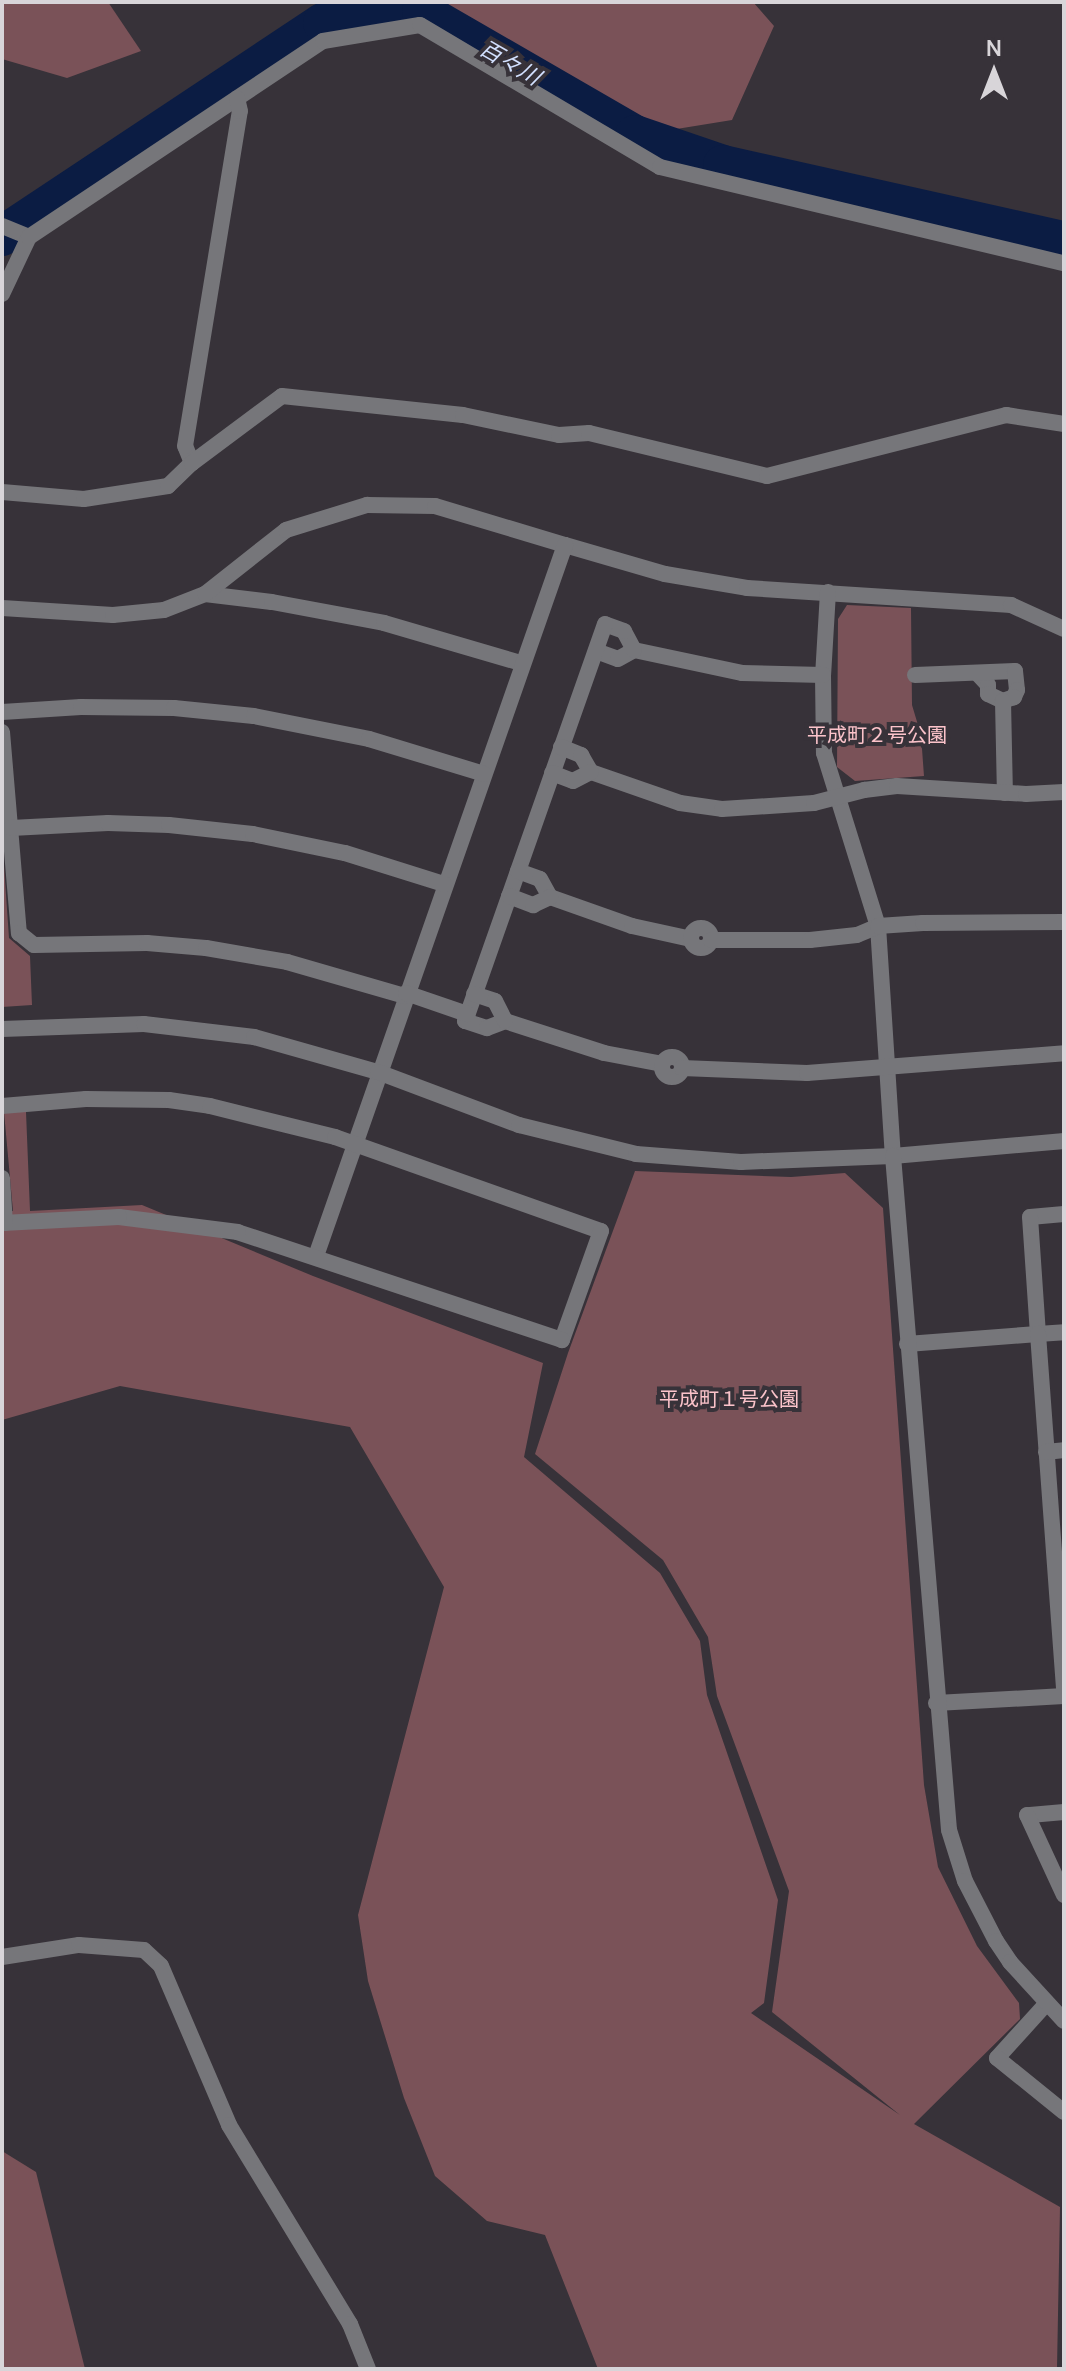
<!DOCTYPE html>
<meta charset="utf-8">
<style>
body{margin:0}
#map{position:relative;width:1066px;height:2371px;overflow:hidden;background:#373239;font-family:Manrope,"Noto Sans JP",sans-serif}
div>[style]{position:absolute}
.green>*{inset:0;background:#7a5258}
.river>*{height:40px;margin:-20px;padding:0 20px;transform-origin:20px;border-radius:20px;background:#0b1c43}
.minor>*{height:16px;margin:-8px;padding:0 8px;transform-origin:8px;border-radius:8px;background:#76767a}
.minor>.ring{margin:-8px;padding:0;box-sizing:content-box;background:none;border:16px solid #76767a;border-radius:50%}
.tertiary>*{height:16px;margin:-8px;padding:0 8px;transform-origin:8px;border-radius:8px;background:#76767a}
span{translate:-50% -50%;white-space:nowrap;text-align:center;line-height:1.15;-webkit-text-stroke:8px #373239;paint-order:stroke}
.park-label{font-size:20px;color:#fbc3ca}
.water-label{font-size:22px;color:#d3e1ff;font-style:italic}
.frame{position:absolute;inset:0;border:4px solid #d8d5d9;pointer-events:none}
.north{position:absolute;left:954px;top:32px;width:80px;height:80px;-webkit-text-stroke:6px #373239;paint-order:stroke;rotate:0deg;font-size:22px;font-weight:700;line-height:32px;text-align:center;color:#d8d5d9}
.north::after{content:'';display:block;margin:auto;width:28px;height:36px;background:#d8d5d9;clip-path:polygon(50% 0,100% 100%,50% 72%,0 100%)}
</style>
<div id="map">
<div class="green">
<i style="clip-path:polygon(2px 2px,108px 2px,141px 51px,67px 78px,2px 59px)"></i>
<i style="clip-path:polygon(384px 2px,753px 2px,774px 26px,732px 120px,658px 132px,585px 123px,430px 7px)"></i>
<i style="clip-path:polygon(847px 605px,911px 608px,912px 705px,921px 735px,924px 776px,855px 781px,837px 767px,838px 619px)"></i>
<i style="clip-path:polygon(2px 837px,9px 938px,30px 956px,32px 1005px,2px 1007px)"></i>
<i style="clip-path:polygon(4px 1112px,26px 1112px,30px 1211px,142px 1205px,313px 1276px,543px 1363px,524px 1457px,660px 1573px,700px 1641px,707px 1695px,778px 1900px,764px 2003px,751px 2013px,900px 2115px,772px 2012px,789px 1891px,717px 1696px,708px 1637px,663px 1560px,535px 1454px,568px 1353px,635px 1171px,791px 1177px,845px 1173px,883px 1208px,924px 1785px,938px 1867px,977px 1946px,1019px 2003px,1020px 2019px,914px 2124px,1060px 2207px,1057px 2369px,598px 2369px,545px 2235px,487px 2221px,435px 2176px,404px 2098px,368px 1981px,358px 1915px,444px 1587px,350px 1427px,120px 1386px,2px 1420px,2px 1212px,13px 1211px)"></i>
<i style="clip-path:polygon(2px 2151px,36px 2172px,85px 2369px,2px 2369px)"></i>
</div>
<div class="river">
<i style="left:2px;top:236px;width:385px;rotate:-33.6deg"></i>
<i style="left:323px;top:23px;width:100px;rotate:-6.3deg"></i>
<i style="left:422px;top:12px;width:246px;rotate:30deg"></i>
<i style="left:635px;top:135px;width:93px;rotate:18.8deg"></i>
<i style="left:723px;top:165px;width:349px;rotate:12.6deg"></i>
</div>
<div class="minor">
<i style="left:2px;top:226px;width:29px;rotate:22deg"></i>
<i style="left:2px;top:294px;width:63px;rotate:-64.7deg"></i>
<i style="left:29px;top:237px;width:353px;rotate:-33.7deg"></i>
<i style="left:323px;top:41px;width:98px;rotate:-9.4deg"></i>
<i style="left:420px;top:25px;width:279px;rotate:30.6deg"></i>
<i style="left:660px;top:167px;width:415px;rotate:13.4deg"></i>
<i style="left:192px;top:463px;width:18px;rotate:-112deg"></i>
<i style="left:185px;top:446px;width:339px;rotate:-80.7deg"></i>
<i style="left:240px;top:111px;width:13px;rotate:-103deg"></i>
<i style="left:2px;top:492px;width:82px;rotate:4.9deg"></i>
<i style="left:84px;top:499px;width:85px;rotate:-8.8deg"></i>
<i style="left:168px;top:486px;width:33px;rotate:-44deg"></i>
<i style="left:192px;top:463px;width:112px;rotate:-36.7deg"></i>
<i style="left:282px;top:396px;width:182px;rotate:6deg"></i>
<i style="left:463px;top:415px;width:98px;rotate:11.8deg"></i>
<i style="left:559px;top:435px;width:30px;rotate:-4deg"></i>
<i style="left:589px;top:433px;width:183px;rotate:13.6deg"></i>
<i style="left:767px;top:476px;width:247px;rotate:-14.3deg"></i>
<i style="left:1006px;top:415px;width:59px;rotate:8.8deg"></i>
<i style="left:565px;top:545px;width:104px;rotate:16.2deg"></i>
<i style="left:665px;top:574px;width:83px;rotate:9.7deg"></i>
<i style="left:747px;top:588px;width:265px;rotate:3.7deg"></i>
<i style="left:1011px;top:605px;width:58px;rotate:24.4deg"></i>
<i style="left:828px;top:592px;width:83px;rotate:93.4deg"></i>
<i style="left:823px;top:675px;width:78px;rotate:89.3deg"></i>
<i style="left:824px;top:753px;width:181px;rotate:72.7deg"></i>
<i style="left:878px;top:926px;width:230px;rotate:86.3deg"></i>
<i style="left:205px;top:594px;width:67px;rotate:6.8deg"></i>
<i style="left:272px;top:602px;width:114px;rotate:10.6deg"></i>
<i style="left:384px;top:623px;width:143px;rotate:16.3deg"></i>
<i style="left:2px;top:608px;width:111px;rotate:3.6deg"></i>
<i style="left:113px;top:615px;width:51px;rotate:-5.6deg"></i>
<i style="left:164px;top:610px;width:44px;rotate:-21.3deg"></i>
<i style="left:205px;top:594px;width:103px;rotate:-38.3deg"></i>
<i style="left:286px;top:530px;width:85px;rotate:-17.2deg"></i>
<i style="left:367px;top:505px;width:68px;rotate:0.8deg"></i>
<i style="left:435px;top:506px;width:136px;rotate:16.7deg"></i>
<i style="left:565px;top:545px;width:753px;rotate:109.3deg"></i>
<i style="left:634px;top:650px;width:110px;rotate:12deg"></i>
<i style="left:742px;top:673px;width:81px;rotate:1.4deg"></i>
<i style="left:596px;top:651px;width:23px;rotate:20deg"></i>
<i style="left:618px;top:659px;width:18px;rotate:-29deg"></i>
<i style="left:634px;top:650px;width:21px;rotate:-118deg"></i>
<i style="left:624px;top:631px;width:20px;rotate:-160deg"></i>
<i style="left:605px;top:624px;width:421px;rotate:109.4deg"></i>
<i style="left:465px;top:1021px;width:23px;rotate:18deg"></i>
<i style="left:487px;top:1028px;width:19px;rotate:-21deg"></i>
<i style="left:505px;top:1021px;width:104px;rotate:17.9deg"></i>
<i style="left:604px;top:1053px;width:59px;rotate:10.7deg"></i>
<i style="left:977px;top:673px;width:16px;rotate:47deg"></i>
<i style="left:988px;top:685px;width:9px;rotate:90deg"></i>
<i style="left:988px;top:694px;width:17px;rotate:25deg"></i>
<i style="left:915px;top:675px;width:100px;rotate:-2.3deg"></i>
<i style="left:1015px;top:671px;width:19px;rotate:84deg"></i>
<i style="left:1017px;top:690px;width:8px;rotate:113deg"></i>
<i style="left:1014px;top:697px;width:12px;rotate:160deg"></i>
<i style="left:1003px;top:701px;width:92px;rotate:88.8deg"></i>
<i style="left:2px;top:712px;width:79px;rotate:-3.6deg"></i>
<i style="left:81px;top:707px;width:93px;rotate:0.6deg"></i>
<i style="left:174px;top:708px;width:80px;rotate:5.7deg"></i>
<i style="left:254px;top:716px;width:117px;rotate:11.3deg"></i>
<i style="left:369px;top:739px;width:120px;rotate:16.9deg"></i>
<i style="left:2px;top:732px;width:202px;rotate:85.2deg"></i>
<i style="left:19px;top:933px;width:19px;rotate:39deg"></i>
<i style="left:34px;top:945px;width:113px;rotate:-1deg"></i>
<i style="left:147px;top:943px;width:59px;rotate:4.8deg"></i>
<i style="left:206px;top:948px;width:82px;rotate:9.8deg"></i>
<i style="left:287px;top:962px;width:123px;rotate:16.1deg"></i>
<i style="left:561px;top:747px;width:22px;rotate:22deg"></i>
<i style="left:581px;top:755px;width:20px;rotate:60deg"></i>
<i style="left:591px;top:772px;width:94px;rotate:19.2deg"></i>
<i style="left:680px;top:803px;width:42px;rotate:8.1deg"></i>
<i style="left:722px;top:809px;width:92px;rotate:-3.7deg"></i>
<i style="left:814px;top:803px;width:52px;rotate:-14.6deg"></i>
<i style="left:864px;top:790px;width:33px;rotate:-7deg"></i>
<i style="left:897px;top:786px;width:129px;rotate:3.5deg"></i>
<i style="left:1026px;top:794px;width:38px;rotate:-3deg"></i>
<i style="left:552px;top:773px;width:22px;rotate:21deg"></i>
<i style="left:573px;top:781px;width:20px;rotate:-27deg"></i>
<i style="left:11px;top:828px;width:97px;rotate:-3deg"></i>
<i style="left:108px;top:823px;width:61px;rotate:1.9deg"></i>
<i style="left:169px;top:825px;width:84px;rotate:6.1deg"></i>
<i style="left:253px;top:834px;width:94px;rotate:11.7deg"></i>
<i style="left:345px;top:853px;width:104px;rotate:17.4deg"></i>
<i style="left:518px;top:871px;width:23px;rotate:20deg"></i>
<i style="left:540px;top:879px;width:21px;rotate:61deg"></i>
<i style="left:550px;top:897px;width:87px;rotate:19.5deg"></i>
<i style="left:632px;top:926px;width:60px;rotate:12.4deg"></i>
<i style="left:509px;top:896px;width:26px;rotate:21deg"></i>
<i style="left:533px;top:905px;width:19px;rotate:-25deg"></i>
<i class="ring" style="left:691px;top:928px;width:4px;height:4px"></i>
<i style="left:711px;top:940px;width:99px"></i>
<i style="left:810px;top:940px;width:47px;rotate:-6.1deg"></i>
<i style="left:857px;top:935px;width:23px;rotate:-23deg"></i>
<i style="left:878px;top:926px;width:45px;rotate:-3.8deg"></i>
<i style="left:923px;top:923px;width:141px;rotate:-0.4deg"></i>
<i style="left:406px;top:993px;width:65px;rotate:19deg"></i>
<i style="left:474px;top:994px;width:22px;rotate:18deg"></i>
<i style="left:495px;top:1001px;width:22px;rotate:63deg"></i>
<i class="ring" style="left:662px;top:1057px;width:4px;height:4px"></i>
<i style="left:682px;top:1068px;width:125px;rotate:2.3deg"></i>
<i style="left:807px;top:1073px;width:258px;rotate:-4.4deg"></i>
<i style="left:2px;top:1106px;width:84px;rotate:-4.8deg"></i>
<i style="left:86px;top:1099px;width:83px;rotate:0.7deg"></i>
<i style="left:169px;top:1100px;width:41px;rotate:8.3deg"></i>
<i style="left:210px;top:1106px;width:129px;rotate:13.9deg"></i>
<i style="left:335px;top:1137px;width:282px;rotate:19.5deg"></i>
<i style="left:601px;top:1231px;width:116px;rotate:109.7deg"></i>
<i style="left:562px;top:1340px;width:342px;rotate:-161.6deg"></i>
<i style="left:238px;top:1232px;width:120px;rotate:-172.8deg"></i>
<i style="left:119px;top:1217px;width:117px;rotate:177.1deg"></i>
<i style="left:2px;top:1178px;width:45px;rotate:86.2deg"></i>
<i style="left:1064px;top:1214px;width:34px;rotate:175deg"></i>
<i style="left:1030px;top:1217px;width:117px;rotate:86.1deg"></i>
<i style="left:1038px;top:1334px;width:26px;rotate:-4deg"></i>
<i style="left:907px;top:1344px;width:131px;rotate:-4.4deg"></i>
<i style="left:1038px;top:1334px;width:358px;rotate:85.8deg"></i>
<i style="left:1046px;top:1452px;width:18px;rotate:-6deg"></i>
<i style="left:936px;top:1703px;width:128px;rotate:-3.1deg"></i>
<i style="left:1064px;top:1812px;width:37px;rotate:175deg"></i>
<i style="left:1027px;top:1815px;width:88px;rotate:65.2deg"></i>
<i style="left:2px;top:1957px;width:78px;rotate:-8.9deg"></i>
<i style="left:79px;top:1945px;width:65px;rotate:4.4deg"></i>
<i style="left:144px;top:1950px;width:23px;rotate:43deg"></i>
<i style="left:161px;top:1966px;width:173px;rotate:66.8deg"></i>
<i style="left:229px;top:2125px;width:233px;rotate:58.7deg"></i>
<i style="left:350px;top:2324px;width:48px;rotate:68.2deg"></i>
<i style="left:1046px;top:2004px;width:73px;rotate:132.2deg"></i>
<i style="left:997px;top:2058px;width:86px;rotate:38.9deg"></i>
</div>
<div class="tertiary">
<i style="left:2px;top:1029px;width:142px;rotate:-2deg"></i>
<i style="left:144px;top:1024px;width:111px;rotate:6.7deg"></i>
<i style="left:254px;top:1037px;width:129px;rotate:15.8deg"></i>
<i style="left:378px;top:1072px;width:151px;rotate:20.6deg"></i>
<i style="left:519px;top:1125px;width:121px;rotate:13.9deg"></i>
<i style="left:636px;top:1154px;width:105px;rotate:4.4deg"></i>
<i style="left:741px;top:1162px;width:152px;rotate:-2.3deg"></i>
<i style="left:893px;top:1156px;width:172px;rotate:-5deg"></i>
<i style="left:893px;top:1156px;width:676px;rotate:85.25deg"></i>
<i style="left:949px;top:1830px;width:53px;rotate:72.6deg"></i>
<i style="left:965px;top:1881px;width:68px;rotate:62.7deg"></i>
<i style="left:996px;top:1941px;width:25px;rotate:56deg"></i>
<i style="left:1010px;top:1962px;width:80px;rotate:47.5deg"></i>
</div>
<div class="park-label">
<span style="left:877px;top:734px">平成町２号公園</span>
<span style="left:729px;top:1398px">平成町１号公園</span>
</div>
<div class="water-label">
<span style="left:510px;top:63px;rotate:30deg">百々川</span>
</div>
<div class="frame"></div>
<div class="north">N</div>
</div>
